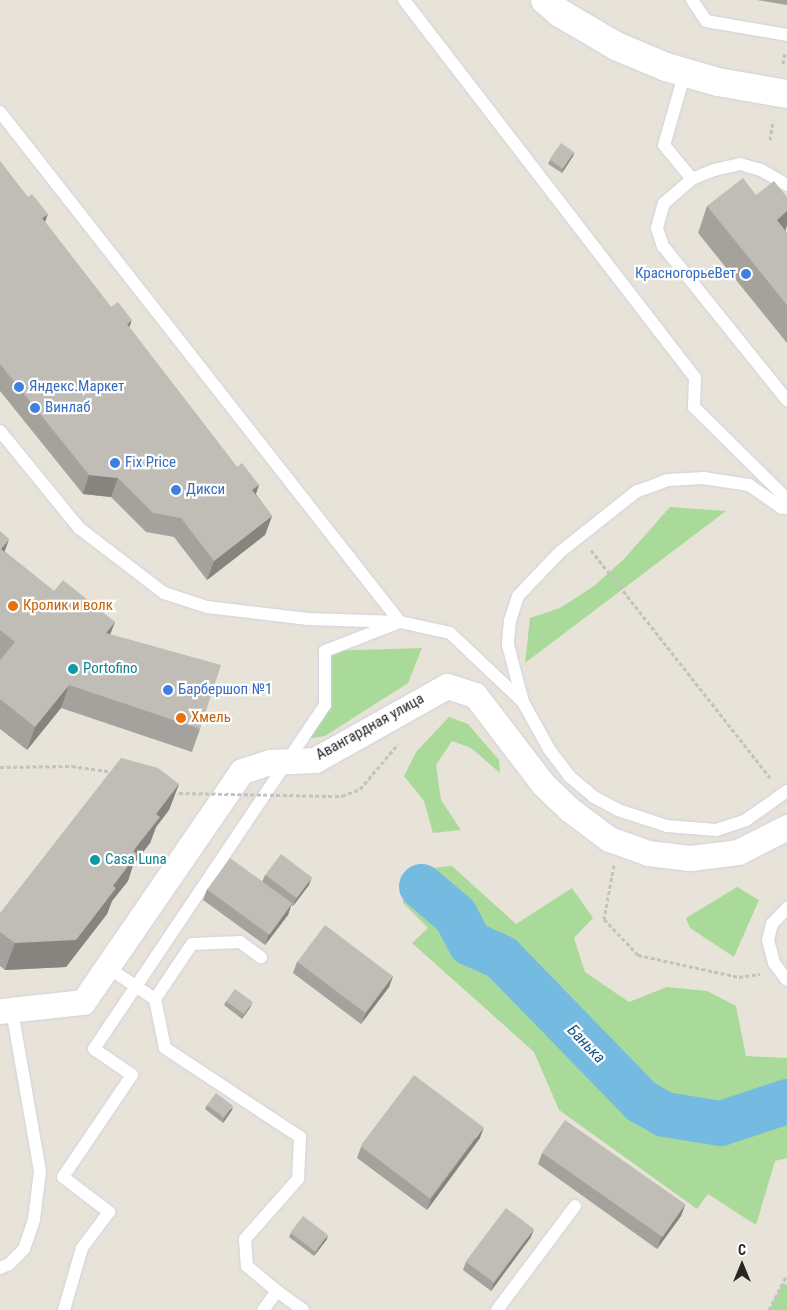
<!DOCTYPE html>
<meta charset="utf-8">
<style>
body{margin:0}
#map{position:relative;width:787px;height:1310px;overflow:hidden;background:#e8e3d9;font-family:"Roboto Condensed",sans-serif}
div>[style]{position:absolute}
.green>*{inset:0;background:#aada9a}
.river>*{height:45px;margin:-22.5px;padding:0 22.5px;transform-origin:22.5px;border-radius:22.5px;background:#75bbe1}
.path>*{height:3px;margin-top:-1.5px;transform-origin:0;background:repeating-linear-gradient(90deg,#c2c2c2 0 4px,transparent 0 6.5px)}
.roads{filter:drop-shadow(0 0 1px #cfd0de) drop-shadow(0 0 1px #cfd0de)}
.lane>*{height:12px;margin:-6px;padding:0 6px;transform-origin:6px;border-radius:6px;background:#fff}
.street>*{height:25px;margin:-12.5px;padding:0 12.5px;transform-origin:12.5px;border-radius:12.5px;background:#fff}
.secondary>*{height:28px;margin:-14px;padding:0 14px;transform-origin:14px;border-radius:14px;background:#fff}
.path-bridge>*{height:3px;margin-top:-1.5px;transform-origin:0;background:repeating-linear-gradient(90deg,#c2c2c2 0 4px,transparent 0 6.5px)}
.wall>*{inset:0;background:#a5a29d}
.shaded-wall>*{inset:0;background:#86847f}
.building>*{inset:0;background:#c0bcb6;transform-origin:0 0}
.dots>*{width:14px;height:14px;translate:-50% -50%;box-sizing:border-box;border:2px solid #fff;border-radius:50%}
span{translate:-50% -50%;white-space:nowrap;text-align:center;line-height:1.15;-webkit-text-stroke:4.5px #fff;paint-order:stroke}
.shop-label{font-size:15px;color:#366cbe}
.right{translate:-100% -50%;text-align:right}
.left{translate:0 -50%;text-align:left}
.food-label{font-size:15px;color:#c56008}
.culture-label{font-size:15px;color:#0d838f}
.street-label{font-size:15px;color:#262626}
.water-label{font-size:16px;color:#1a5887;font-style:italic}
.north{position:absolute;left:717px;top:1240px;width:50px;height:50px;-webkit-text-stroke:4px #fff;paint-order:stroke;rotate:0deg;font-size:14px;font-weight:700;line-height:20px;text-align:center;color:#262626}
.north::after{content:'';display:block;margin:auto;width:18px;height:22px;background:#262626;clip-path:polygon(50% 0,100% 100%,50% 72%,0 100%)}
</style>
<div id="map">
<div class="green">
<i style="clip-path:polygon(670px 507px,726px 511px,525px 663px,530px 618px,560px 608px,594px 586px,624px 559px)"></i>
<i style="clip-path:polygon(422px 648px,408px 683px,325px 736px,301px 740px,325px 705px,325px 651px)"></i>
<i style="clip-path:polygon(449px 717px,468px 724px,499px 760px,500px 773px,471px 748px,452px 741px,436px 765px,441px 800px,461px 830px,433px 833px,424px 801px,404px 776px,416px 752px)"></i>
<i style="clip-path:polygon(452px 866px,516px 924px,572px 888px,593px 918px,574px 938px,585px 972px,629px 1002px,667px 987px,707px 991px,736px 1006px,746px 1056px,787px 1058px,787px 1158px,775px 1161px,756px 1225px,708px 1194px,697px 1209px,559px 1110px,534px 1052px,412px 943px,428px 928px,403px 903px,405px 873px,410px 870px)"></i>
<i style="clip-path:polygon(737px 887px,759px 900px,734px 957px,690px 928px,686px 918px)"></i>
<i style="clip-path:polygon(783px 1283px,787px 1285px,787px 1310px,769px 1310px)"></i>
</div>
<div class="river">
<i style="left:421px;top:886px;width:45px;rotate:40.5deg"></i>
<i style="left:455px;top:915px;width:32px;rotate:62deg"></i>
<i style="left:470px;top:943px;width:34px;rotate:24deg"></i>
<i style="left:501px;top:957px;width:201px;rotate:45.8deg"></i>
<i style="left:641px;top:1101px;width:26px;rotate:29deg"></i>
<i style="left:664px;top:1114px;width:57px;rotate:9.1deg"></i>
<i style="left:720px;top:1123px;width:71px;rotate:-18.2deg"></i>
</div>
<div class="path">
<i style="left:783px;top:64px;width:11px;rotate:-80deg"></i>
<i style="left:770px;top:140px;width:20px;rotate:-81deg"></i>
<i style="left:591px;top:550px;width:291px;rotate:51.8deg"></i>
<i style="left:0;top:767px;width:72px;rotate:-0.8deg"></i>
<i style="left:72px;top:766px;width:42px;rotate:8.1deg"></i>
<i style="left:360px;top:789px;width:59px;rotate:-49.8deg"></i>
<i style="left:614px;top:865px;width:55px;rotate:100.5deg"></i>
<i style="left:604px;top:919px;width:50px;rotate:46.6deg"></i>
<i style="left:638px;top:955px;width:103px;rotate:12.3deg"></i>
<i style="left:739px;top:977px;width:21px;rotate:-8deg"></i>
<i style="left:769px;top:1310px;width:39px;rotate:-63deg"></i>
</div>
<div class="roads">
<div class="lane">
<i style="left:404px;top:0;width:477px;rotate:52.4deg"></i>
<i style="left:695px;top:378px;width:29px;rotate:92deg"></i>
<i style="left:694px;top:407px;width:131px;rotate:44.7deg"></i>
<i style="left:692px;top:0;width:25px;rotate:56deg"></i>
<i style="left:706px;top:21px;width:82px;rotate:9.8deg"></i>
<i style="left:685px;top:72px;width:76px;rotate:106deg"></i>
<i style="left:664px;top:145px;width:44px;rotate:50.5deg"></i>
<i style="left:0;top:112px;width:648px;rotate:51.89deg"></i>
<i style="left:400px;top:622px;width:51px;rotate:12.4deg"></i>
<i style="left:450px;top:633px;width:100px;rotate:43.4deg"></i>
<i style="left:787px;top:185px;width:30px;rotate:-150deg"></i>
<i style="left:761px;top:170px;width:22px;rotate:-164deg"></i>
<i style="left:740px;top:164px;width:27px;rotate:167deg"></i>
<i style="left:714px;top:170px;width:24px;rotate:158deg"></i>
<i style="left:692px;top:179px;width:37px;rotate:139deg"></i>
<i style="left:664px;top:203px;width:26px;rotate:106deg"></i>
<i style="left:657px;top:228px;width:19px;rotate:72deg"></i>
<i style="left:663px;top:246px;width:198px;rotate:51.2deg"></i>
<i style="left:0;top:431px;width:125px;rotate:50.8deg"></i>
<i style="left:79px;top:528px;width:107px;rotate:37.4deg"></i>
<i style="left:164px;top:593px;width:45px;rotate:18deg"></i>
<i style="left:207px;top:607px;width:102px;rotate:6.8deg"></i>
<i style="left:308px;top:619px;width:92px;rotate:1.9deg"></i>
<i style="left:400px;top:622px;width:80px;rotate:158.9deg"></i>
<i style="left:325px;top:651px;width:54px;rotate:90deg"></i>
<i style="left:325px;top:705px;width:414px;rotate:123.9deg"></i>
<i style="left:94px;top:1049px;width:46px;rotate:34.4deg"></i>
<i style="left:132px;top:1075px;width:123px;rotate:124.1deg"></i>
<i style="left:63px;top:1177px;width:58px;rotate:37.3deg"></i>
<i style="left:109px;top:1212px;width:45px;rotate:126.9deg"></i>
<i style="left:82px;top:1248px;width:65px;rotate:106.2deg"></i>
<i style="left:787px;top:508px;width:5px;rotate:180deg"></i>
<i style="left:782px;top:508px;width:40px;rotate:-145.1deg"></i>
<i style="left:749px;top:485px;width:46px;rotate:-171.2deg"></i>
<i style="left:704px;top:478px;width:36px;rotate:177deg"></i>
<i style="left:668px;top:480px;width:33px;rotate:160deg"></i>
<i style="left:637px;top:491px;width:98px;rotate:141.6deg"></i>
<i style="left:560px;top:552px;width:61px;rotate:133.7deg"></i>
<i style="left:518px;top:596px;width:25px;rotate:108deg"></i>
<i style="left:510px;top:620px;width:25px;rotate:95deg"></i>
<i style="left:508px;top:645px;width:59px;rotate:75.3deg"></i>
<i style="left:523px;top:702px;width:54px;rotate:61deg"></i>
<i style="left:549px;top:749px;width:34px;rotate:53deg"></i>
<i style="left:569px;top:776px;width:33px;rotate:40deg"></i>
<i style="left:594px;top:797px;width:27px;rotate:28deg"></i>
<i style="left:618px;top:810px;width:52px;rotate:18.1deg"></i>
<i style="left:667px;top:826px;width:49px;rotate:4.7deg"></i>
<i style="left:716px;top:830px;width:32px;rotate:-18deg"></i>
<i style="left:746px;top:820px;width:50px;rotate:-35.3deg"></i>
<i style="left:787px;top:908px;width:22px;rotate:133deg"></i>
<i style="left:772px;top:924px;width:16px;rotate:104deg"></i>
<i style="left:768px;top:940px;width:24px;rotate:75deg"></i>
<i style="left:774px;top:963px;width:21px;rotate:53deg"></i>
<i style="left:107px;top:967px;width:58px;rotate:33.7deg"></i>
<i style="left:155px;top:999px;width:66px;rotate:-56.1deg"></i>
<i style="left:192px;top:944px;width:48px;rotate:-2.4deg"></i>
<i style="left:240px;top:942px;width:26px;rotate:36deg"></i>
<i style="left:155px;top:999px;width:50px;rotate:78.5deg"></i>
<i style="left:165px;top:1048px;width:162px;rotate:33.4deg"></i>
<i style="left:300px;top:1137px;width:42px;rotate:92.7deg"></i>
<i style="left:298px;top:1179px;width:80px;rotate:131.5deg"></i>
<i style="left:245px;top:1239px;width:27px;rotate:86deg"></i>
<i style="left:247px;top:1266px;width:39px;rotate:40deg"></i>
<i style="left:277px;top:1291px;width:24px;rotate:126deg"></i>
<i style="left:0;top:1268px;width:10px;rotate:-24deg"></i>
<i style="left:9px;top:1264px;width:21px;rotate:-45deg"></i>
<i style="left:24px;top:1249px;width:31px;rotate:-71deg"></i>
<i style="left:34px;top:1220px;width:49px;rotate:-83deg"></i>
<i style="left:40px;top:1171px;width:162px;rotate:-99.9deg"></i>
<i style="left:277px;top:1291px;width:32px;rotate:36deg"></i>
<i style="left:497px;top:1310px;width:130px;rotate:-53.1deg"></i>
</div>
<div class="street">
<i style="left:0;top:1011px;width:83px;rotate:-6.2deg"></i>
<i style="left:83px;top:1002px;width:280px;rotate:-55.5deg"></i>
<i style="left:242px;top:771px;width:29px;rotate:-18deg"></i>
<i style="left:270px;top:762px;width:45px;rotate:-2.5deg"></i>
<i style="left:315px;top:760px;width:151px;rotate:-29.3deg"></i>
<i style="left:447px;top:686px;width:29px;rotate:18deg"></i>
<i style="left:475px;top:695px;width:112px;rotate:52.6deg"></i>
<i style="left:543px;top:784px;width:36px;rotate:44deg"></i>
<i style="left:569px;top:809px;width:50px;rotate:36.9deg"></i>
<i style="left:609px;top:839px;width:41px;rotate:19.7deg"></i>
<i style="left:648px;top:853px;width:42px;rotate:6.8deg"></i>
<i style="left:690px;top:858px;width:48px;rotate:-7.1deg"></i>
<i style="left:738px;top:852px;width:55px;rotate:-27deg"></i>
</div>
<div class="secondary">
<i style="left:545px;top:0;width:20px;rotate:41deg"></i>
<i style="left:560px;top:13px;width:65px;rotate:30.5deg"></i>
<i style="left:616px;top:46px;width:54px;rotate:22.8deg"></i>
<i style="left:666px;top:67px;width:54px;rotate:16.1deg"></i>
<i style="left:718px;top:82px;width:70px;rotate:9.9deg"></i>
</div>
</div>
<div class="path-bridge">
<i style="left:179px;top:793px;width:163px;rotate:1.1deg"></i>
<i style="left:342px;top:796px;width:19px;rotate:-21deg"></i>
</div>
<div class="wall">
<i style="clip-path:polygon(757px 0,787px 0,787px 5px)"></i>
<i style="clip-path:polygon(574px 152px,573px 156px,562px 173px,548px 164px,550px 160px)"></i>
<i style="clip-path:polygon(0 161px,45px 222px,111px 307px,129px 327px,237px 467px,259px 485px,256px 494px,272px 516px,265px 535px,207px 580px,174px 537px,146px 532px,111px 497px,83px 494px,0 391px)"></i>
<i style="clip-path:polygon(756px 195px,787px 197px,787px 225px,785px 230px,787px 233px,787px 343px,698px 233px,707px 206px)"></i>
<i style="clip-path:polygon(0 531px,4px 551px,54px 591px,115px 622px,110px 634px,200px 729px,192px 752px,61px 708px,27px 750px,0 729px)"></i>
<i style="clip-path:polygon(179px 784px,169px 810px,156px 827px,150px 843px,133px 865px,128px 881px,112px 901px,107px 914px,66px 967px,5px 970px,0 966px,0 913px)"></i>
<i style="clip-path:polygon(265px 875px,309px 885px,293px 906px,291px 905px,288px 915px,265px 945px,203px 900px,207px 889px,262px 882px)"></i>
<i style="clip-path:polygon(297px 962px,393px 976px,389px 987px,361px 1024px,293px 973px)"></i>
<i style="clip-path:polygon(226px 1001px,251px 1006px,242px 1019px,224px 1005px)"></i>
<i style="clip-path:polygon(207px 1105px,232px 1110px,223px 1123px,205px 1109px)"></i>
<i style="clip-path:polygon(480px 1138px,427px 1210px,357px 1158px,361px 1147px)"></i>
<i style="clip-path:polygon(542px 1153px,685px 1205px,681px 1216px,657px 1249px,538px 1164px)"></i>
<i style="clip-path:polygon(291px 1233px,327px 1239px,314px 1256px,289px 1237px)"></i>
<i style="clip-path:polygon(531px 1237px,491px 1291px,463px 1270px,466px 1262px)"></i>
</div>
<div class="shaded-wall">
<i style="clip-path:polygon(574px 152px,573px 156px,562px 173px,563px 169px)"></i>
<i style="clip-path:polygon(787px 211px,787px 225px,785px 232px,777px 220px)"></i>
<i style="clip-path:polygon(48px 214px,41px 233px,42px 218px)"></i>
<i style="clip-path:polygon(132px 320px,125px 339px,127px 324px)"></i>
<i style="clip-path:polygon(89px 475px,118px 478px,111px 497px,83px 494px)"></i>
<i style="clip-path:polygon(259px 485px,252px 504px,252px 490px)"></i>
<i style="clip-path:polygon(272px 516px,265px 535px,207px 580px,214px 561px)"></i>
<i style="clip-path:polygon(9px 539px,1px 562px,1px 549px)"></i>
<i style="clip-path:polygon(115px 622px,106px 645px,106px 633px)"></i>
<i style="clip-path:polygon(69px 685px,61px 708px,27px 750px,35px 727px)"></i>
<i style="clip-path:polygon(179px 784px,169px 810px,156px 827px,150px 843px,133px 865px,128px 881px,112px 901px,107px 914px,66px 967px,5px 970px,15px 943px,113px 886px,156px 814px)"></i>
<i style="clip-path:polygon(312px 877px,309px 885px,293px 906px,296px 899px)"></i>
<i style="clip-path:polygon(292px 903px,288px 915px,265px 945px,269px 934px)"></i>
<i style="clip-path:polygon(393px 976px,389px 987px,361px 1024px,366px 1013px)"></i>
<i style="clip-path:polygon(253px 1002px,251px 1006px,242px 1019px,244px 1015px)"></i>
<i style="clip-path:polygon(233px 1106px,232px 1110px,223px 1123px,224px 1119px)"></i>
<i style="clip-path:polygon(484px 1127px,480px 1138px,427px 1210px,431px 1199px)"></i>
<i style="clip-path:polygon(685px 1205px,681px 1216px,657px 1249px,661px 1238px)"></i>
<i style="clip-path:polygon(534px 1229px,531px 1237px,491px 1291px,494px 1283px)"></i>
<i style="clip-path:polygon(328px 1235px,327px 1239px,314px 1256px,316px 1252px)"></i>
</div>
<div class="building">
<i style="left:561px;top:143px;width:16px;height:20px;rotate:35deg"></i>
<i style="clip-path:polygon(0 161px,28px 197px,32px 194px,48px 214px,42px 218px,111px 307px,118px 302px,132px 320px,127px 324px,237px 467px,242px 463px,259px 485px,252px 490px,272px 516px,214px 561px,181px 518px,153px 513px,118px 478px,89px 475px,0 364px)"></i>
<i style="clip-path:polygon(743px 178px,756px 195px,774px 181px,787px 197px,787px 211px,777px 220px,787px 233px,787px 305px,707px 206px)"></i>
<i style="clip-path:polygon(0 531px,9px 539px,1px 549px,54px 591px,63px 580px,115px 622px,106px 633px,221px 665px,200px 729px,69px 685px,35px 727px,0 699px,0 660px,15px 642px,0 630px)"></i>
<i style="clip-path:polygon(121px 758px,158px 768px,179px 784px,156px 814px,160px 817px,133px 851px,137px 854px,113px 886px,116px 888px,76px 940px,15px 943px,0 932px,0 913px)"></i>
<i style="left:281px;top:854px;width:39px;height:26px;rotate:37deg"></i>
<i style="left:230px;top:858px;width:77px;height:39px;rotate:36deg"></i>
<i style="left:325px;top:925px;width:85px;height:46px;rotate:37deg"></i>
<i style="left:235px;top:989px;width:22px;height:15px;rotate:36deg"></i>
<i style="left:414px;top:1075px;width:87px;height:89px;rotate:37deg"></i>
<i style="left:216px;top:1093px;width:21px;height:15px;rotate:37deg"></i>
<i style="left:565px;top:1120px;width:147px;height:40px;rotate:35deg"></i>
<i style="left:506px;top:1208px;width:35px;height:67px;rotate:37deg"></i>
<i style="left:303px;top:1216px;width:31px;height:21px;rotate:37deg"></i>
</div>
<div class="dots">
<i style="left:746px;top:274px;background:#3f7fe0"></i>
<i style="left:19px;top:387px;background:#3f7fe0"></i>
<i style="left:35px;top:408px;background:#3f7fe0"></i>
<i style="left:115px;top:463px;background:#3f7fe0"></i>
<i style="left:176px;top:490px;background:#3f7fe0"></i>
<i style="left:13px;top:606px;background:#e8710a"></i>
<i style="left:73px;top:669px;background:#0f9aa8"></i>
<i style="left:168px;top:690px;background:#3f7fe0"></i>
<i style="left:181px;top:718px;background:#e8710a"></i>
<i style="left:95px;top:860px;background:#0f9aa8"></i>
</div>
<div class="shop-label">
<span class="right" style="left:736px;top:274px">КрасногорьеВет</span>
<span class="left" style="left:29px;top:387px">Яндекс.Маркет</span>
<span class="left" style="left:45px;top:408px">Винлаб</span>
<span class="left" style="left:125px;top:463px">Fix Price</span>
<span class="left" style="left:186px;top:490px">Дикси</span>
<span class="left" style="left:178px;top:690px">Барбершоп №1</span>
</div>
<div class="food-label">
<span class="left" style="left:23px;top:606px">Кролик и волк</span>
<span class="left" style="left:191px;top:718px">Хмель</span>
</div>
<div class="culture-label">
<span class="left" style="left:83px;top:669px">Portofino</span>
<span class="left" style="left:105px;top:860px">Casa Luna</span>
</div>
<div class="street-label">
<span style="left:370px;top:727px;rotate:-29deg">Авангардная улица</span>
</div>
<div class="water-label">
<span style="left:586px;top:1044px;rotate:46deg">Банька</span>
</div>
<div class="north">С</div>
</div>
